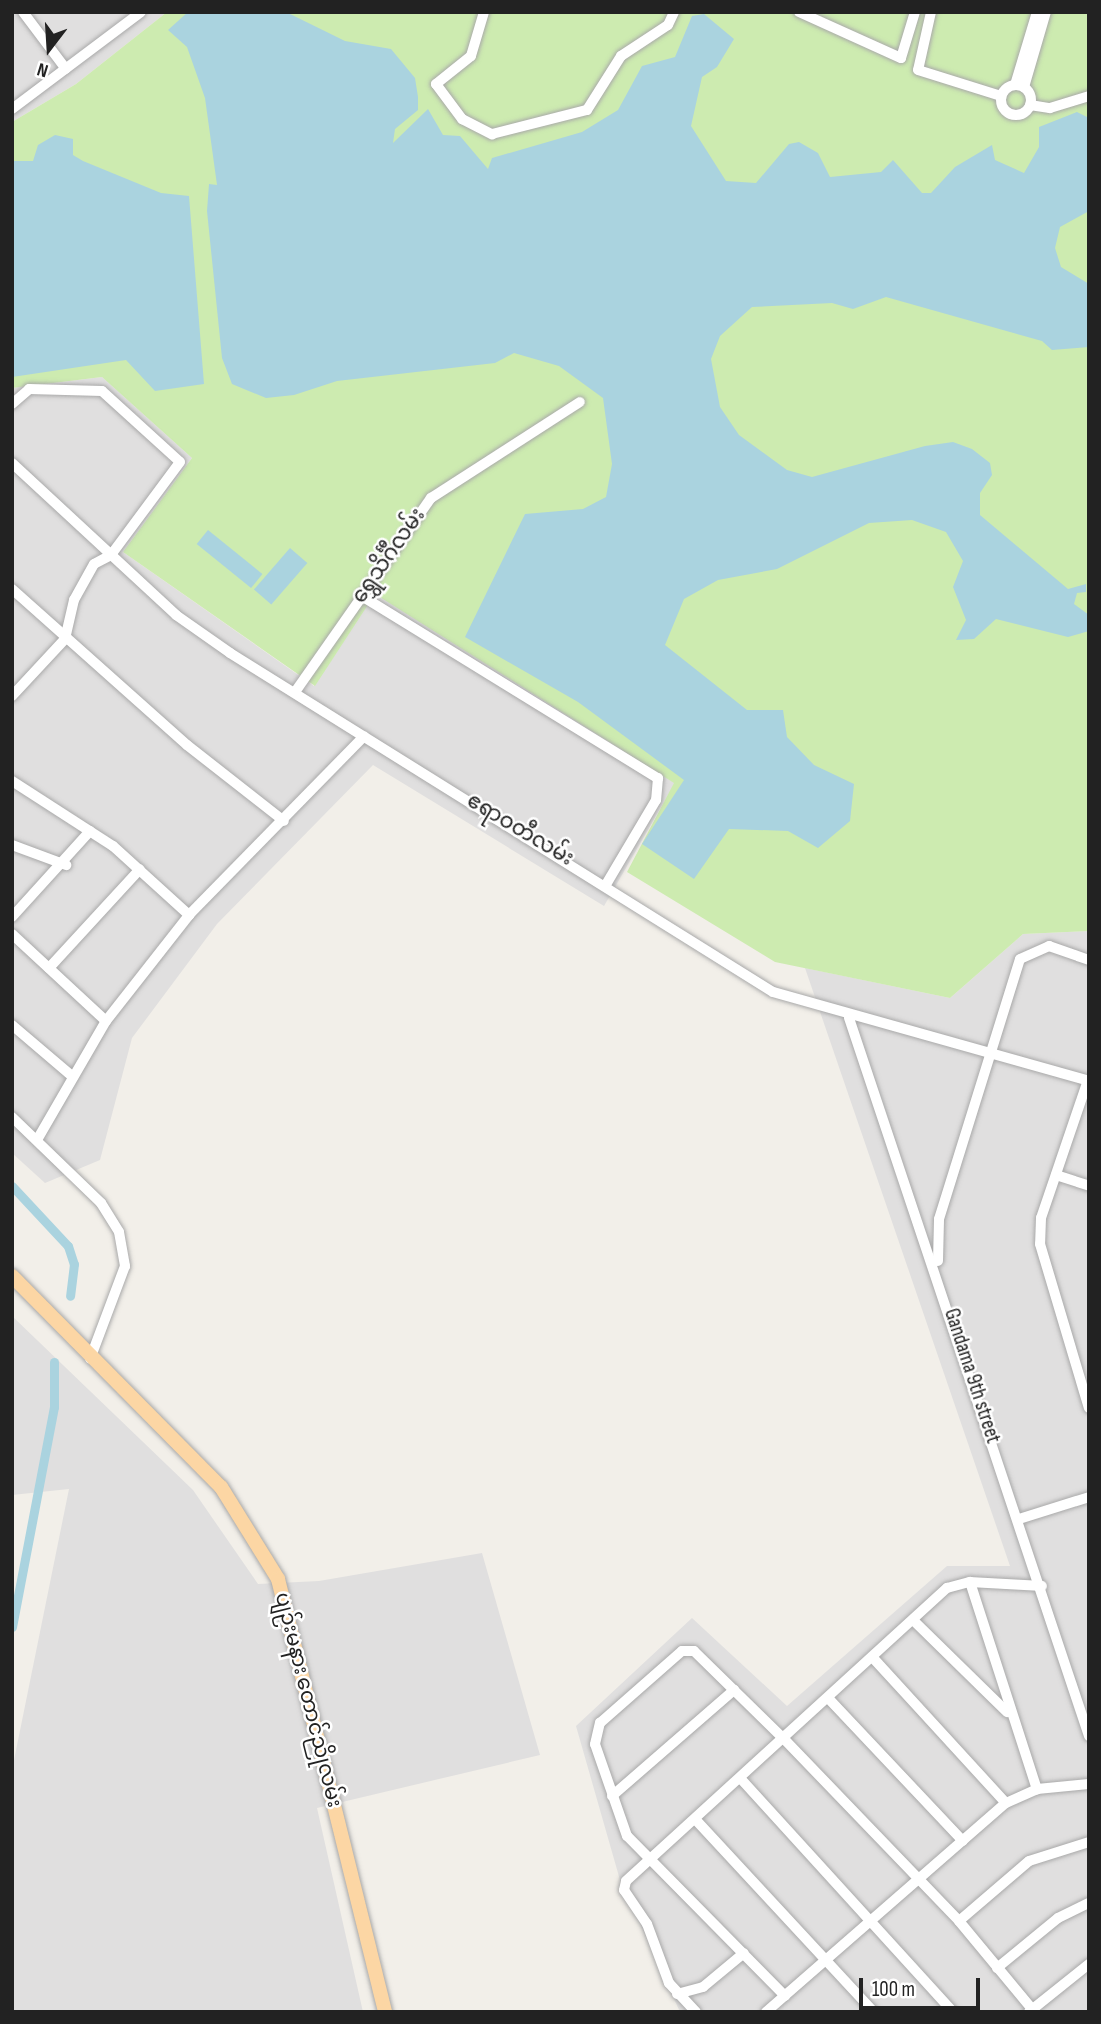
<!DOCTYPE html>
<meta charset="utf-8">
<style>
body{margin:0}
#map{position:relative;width:1101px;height:2024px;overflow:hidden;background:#f2efe9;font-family:"Sofia Sans Condensed","Noto Sans Myanmar",sans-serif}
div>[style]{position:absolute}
.residential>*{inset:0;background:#e0dfdf}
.grass>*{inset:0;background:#cdebb0}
.water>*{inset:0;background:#aad3df;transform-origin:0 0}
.canal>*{height:9px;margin:-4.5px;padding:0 4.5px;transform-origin:4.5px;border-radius:4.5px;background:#aad3df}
.roads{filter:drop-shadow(0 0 2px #a9a9a9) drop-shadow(0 0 2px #a9a9a9)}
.minor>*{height:10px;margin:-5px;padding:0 5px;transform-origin:5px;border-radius:5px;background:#fff}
.minor>.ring{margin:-5px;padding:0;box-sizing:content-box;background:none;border:10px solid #fff;border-radius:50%}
.major>*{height:14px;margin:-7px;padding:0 7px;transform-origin:7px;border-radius:7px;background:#fcd6a4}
span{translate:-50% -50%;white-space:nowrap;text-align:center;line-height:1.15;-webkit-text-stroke:5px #fff;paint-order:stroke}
.street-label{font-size:21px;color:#222}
.frame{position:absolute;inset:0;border:14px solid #222;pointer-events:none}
.north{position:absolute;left:14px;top:14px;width:70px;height:70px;-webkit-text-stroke:5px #fff;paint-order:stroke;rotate:197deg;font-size:19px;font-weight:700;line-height:28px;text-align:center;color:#222}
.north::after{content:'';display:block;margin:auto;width:24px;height:32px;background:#222;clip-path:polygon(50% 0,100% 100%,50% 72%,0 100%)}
.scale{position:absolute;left:859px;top:1978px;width:121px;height:32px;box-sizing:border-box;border:4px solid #222;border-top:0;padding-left:9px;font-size:21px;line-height:24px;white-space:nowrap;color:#222;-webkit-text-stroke:5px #fff;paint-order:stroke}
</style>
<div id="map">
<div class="residential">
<i style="clip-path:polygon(12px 12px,167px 12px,76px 84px,12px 122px)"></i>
<i style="clip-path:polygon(102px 377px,192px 458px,123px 552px,314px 686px,375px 593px,675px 783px,604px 906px,373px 765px,217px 924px,132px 1038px,100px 1160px,45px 1183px,12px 1153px,12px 388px)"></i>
<i style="clip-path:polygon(1089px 931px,1089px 2012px,680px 2012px,620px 1880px,576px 1726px,692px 1618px,787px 1706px,947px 1566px,1010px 1566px,805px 968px,950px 998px,1023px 934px)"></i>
<i style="clip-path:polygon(12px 1316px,193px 1490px,258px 1584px,319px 1581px,482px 1553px,540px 1755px,317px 1808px,363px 2012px,12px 2012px,12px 1770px,69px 1489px,12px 1495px)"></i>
</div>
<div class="grass">
<i style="clip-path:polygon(167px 12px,1089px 12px,1089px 931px,1023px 934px,950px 998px,775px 962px,627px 872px,674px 783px,375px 594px,315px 686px,123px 552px,192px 458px,102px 377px,12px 388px,12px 122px,76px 84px)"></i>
</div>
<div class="water">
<i style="clip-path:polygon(188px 12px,286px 12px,345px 41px,391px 49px,415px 78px,418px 97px,418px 110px,395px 129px,393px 143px,428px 109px,443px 135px,460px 136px,488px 169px,492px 158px,582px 132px,618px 110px,642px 66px,675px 57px,692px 16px,704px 14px,734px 39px,717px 67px,702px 77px,691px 126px,726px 181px,756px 183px,789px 144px,799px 142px,818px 153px,830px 177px,881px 172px,893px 160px,922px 193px,931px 193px,955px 167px,992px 145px,995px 160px,1024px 173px,1039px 147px,1039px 127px,1077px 112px,1089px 118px,1089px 211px,1060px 227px,1055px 248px,1061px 267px,1089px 284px,1089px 347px,1052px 350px,1042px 341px,886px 297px,853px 309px,832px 303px,752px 307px,720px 336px,711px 359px,720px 407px,739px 435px,787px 470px,812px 477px,925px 446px,953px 442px,972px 449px,990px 463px,992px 475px,980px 493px,980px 515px,1068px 589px,1086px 584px,1086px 592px,1077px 593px,1074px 604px,1089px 615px,1089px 631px,1068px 637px,996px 619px,974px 639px,956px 640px,966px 620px,953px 587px,963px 561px,946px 532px,912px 520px,869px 523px,777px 569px,718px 580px,684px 599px,665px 645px,747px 710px,783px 710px,787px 737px,814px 765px,854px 784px,850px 821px,818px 848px,788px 831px,729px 829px,694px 879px,642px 844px,684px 780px,578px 702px,465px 637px,525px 514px,583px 509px,606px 497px,612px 464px,603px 398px,559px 366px,514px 353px,495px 363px,337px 381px,294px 395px,266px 398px,232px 384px,222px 358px,207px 211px,209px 184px,217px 185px,205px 98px,187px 47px,168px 30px)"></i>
<i style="clip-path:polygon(55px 135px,73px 139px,73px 155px,83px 161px,161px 193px,189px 196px,204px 384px,155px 391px,126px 360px,12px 377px,12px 161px,33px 161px,38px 145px)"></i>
<i style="left:208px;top:530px;width:70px;height:18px;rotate:39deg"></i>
<i style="left:290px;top:548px;width:23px;height:55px;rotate:41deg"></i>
</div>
<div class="canal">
<i style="left:12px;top:1186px;width:82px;rotate:47deg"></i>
<i style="left:68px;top:1246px;width:19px;rotate:72deg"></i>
<i style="left:74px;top:1264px;width:32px;rotate:97deg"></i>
<i style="left:12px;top:1627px;width:224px;rotate:-79.2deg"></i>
<i style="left:54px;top:1407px;width:45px;rotate:-90deg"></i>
</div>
<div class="roads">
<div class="minor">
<i style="left:23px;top:12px;width:71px;rotate:53deg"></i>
<i style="left:484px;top:12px;width:46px;rotate:106.5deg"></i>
<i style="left:471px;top:56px;width:45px;rotate:141.3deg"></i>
<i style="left:436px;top:84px;width:44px;rotate:53.4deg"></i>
<i style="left:462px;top:119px;width:34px;rotate:27deg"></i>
<i style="left:492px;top:134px;width:98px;rotate:-14.2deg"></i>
<i style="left:587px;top:110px;width:64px;rotate:-57.8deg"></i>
<i style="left:621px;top:56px;width:56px;rotate:-33.4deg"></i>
<i style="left:668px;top:25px;width:14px;rotate:-65deg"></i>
<i style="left:799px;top:12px;width:112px;rotate:24.3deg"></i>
<i style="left:901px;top:58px;width:48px;rotate:-73.1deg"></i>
<i style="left:931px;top:12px;width:59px;rotate:102.6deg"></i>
<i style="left:918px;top:70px;width:87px;rotate:17.4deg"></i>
<i class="ring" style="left:1001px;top:85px;width:20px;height:20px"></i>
<i style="left:1015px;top:85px;width:76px;rotate:-73.2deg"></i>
<i style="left:1024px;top:87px;width:78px;rotate:-73.7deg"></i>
<i style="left:1030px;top:105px;width:20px;rotate:9deg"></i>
<i style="left:1050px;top:108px;width:41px;rotate:-17.1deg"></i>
<i style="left:12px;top:109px;width:161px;rotate:-36.9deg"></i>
<i style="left:12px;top:404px;width:23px;rotate:-41deg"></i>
<i style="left:29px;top:389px;width:73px;rotate:1.6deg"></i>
<i style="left:102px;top:391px;width:105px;rotate:42.3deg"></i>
<i style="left:180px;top:462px;width:116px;rotate:126.6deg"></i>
<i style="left:111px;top:555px;width:19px;rotate:152deg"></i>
<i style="left:94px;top:564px;width:41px;rotate:119.1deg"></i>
<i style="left:74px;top:600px;width:40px;rotate:103deg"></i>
<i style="left:65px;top:639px;width:78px;rotate:132.9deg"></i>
<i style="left:12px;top:463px;width:224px;rotate:42.8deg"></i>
<i style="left:176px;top:615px;width:66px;rotate:35.1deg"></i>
<i style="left:230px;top:653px;width:640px;rotate:31.98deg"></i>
<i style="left:773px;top:992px;width:328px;rotate:15.7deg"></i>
<i style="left:12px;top:589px;width:234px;rotate:41.7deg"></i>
<i style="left:187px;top:745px;width:123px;rotate:38.1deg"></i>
<i style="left:360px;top:595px;width:350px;rotate:31.6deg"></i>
<i style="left:658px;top:778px;width:22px;rotate:95deg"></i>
<i style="left:656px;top:800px;width:96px;rotate:120.6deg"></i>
<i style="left:295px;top:692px;width:237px;rotate:-55deg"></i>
<i style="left:431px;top:498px;width:177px;rotate:-32.8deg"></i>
<i style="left:12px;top:781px;width:120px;rotate:32.8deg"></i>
<i style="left:113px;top:846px;width:103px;rotate:42.2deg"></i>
<i style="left:12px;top:845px;width:58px;rotate:20.3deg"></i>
<i style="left:12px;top:917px;width:116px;rotate:-47.8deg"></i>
<i style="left:12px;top:934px;width:128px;rotate:42.8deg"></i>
<i style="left:49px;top:968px;width:134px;rotate:-47.4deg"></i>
<i style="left:849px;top:1018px;width:757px;rotate:71.52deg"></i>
<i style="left:12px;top:1025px;width:80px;rotate:40.4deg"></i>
<i style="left:1088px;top:1080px;width:146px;rotate:108.8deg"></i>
<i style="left:1041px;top:1218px;width:26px;rotate:92deg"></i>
<i style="left:1040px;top:1244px;width:171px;rotate:73.4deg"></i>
<i style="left:12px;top:1117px;width:124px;rotate:44deg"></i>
<i style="left:101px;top:1203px;width:34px;rotate:58deg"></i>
<i style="left:119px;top:1232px;width:35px;rotate:80deg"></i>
<i style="left:125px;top:1266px;width:99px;rotate:110.6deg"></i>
<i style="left:37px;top:1140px;width:138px;rotate:-59.9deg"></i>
<i style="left:106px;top:1021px;width:135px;rotate:-51.9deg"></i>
<i style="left:189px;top:915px;width:250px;rotate:-45.6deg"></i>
<i style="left:1056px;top:1175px;width:35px;rotate:18deg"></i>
<i style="left:938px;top:1261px;width:42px;rotate:-88.6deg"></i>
<i style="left:939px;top:1219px;width:272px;rotate:-72.7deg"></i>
<i style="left:1020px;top:959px;width:32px;rotate:-24deg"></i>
<i style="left:1049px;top:946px;width:42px;rotate:19.3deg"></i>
<i style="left:1019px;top:1519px;width:73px;rotate:-17.4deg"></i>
<i style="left:970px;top:1582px;width:218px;rotate:72.1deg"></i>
<i style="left:915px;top:1622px;width:129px;rotate:44.4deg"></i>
<i style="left:874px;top:1659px;width:195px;rotate:47.5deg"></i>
<i style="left:829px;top:1699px;width:195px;rotate:46.7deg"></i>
<i style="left:741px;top:1779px;width:315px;rotate:47.7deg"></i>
<i style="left:612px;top:1796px;width:162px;rotate:-41deg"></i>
<i style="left:695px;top:1819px;width:263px;rotate:47.2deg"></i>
<i style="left:959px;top:1921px;width:92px;rotate:-40.6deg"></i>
<i style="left:1029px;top:1861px;width:63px;rotate:-17.6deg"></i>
<i style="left:997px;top:1968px;width:79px;rotate:-39.3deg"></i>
<i style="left:1058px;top:1918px;width:34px;rotate:-26deg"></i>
<i style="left:677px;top:1994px;width:27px;rotate:-15deg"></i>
<i style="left:703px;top:1987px;width:53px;rotate:-39.7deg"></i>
<i style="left:785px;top:1996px;width:225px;rotate:-134.6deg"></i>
<i style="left:627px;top:1836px;width:97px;rotate:-109.2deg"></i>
<i style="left:595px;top:1744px;width:22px;rotate:-77deg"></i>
<i style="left:600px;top:1723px;width:109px;rotate:-41.3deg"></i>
<i style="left:682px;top:1651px;width:12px"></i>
<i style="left:694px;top:1651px;width:127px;rotate:44.4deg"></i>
<i style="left:785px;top:1740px;width:251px;rotate:46.1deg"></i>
<i style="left:959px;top:1921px;width:114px;rotate:50.3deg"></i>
<i style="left:696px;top:2012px;width:40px;rotate:-133deg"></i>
<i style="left:669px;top:1983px;width:63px;rotate:-110.4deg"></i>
<i style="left:647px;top:1924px;width:41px;rotate:-124.1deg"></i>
<i style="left:624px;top:1890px;width:9px;rotate:-77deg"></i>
<i style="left:626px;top:1881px;width:435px;rotate:-42.4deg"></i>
<i style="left:947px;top:1588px;width:24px;rotate:-15deg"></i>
<i style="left:970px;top:1582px;width:72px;rotate:3.2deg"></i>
<i style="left:766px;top:2012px;width:318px;rotate:-41.1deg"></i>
<i style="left:1006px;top:1803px;width:34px;rotate:-24deg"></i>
<i style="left:1037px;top:1789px;width:52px;rotate:-5.5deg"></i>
<i style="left:1029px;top:2012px;width:77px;rotate:-38.7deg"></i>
</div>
<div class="major">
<i style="left:12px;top:1276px;width:297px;rotate:45.3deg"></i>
<i style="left:221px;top:1487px;width:108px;rotate:58.2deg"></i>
<i style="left:278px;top:1579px;width:446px;rotate:76.1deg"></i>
</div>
</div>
<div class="street-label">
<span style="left:389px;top:556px;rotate:-55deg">ရွှေသိင်္ဂီလမ်း</span>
<span style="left:520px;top:830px;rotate:31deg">ဧရာဝတီလမ်း</span>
<span style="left:972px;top:1376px;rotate:72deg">Gandama 9th street</span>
<span style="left:308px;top:1700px;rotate:76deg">ပျဉ်းမနား တောင်ညိုလမ်း</span>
</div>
<div class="frame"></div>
<div class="north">N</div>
<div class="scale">100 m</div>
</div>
